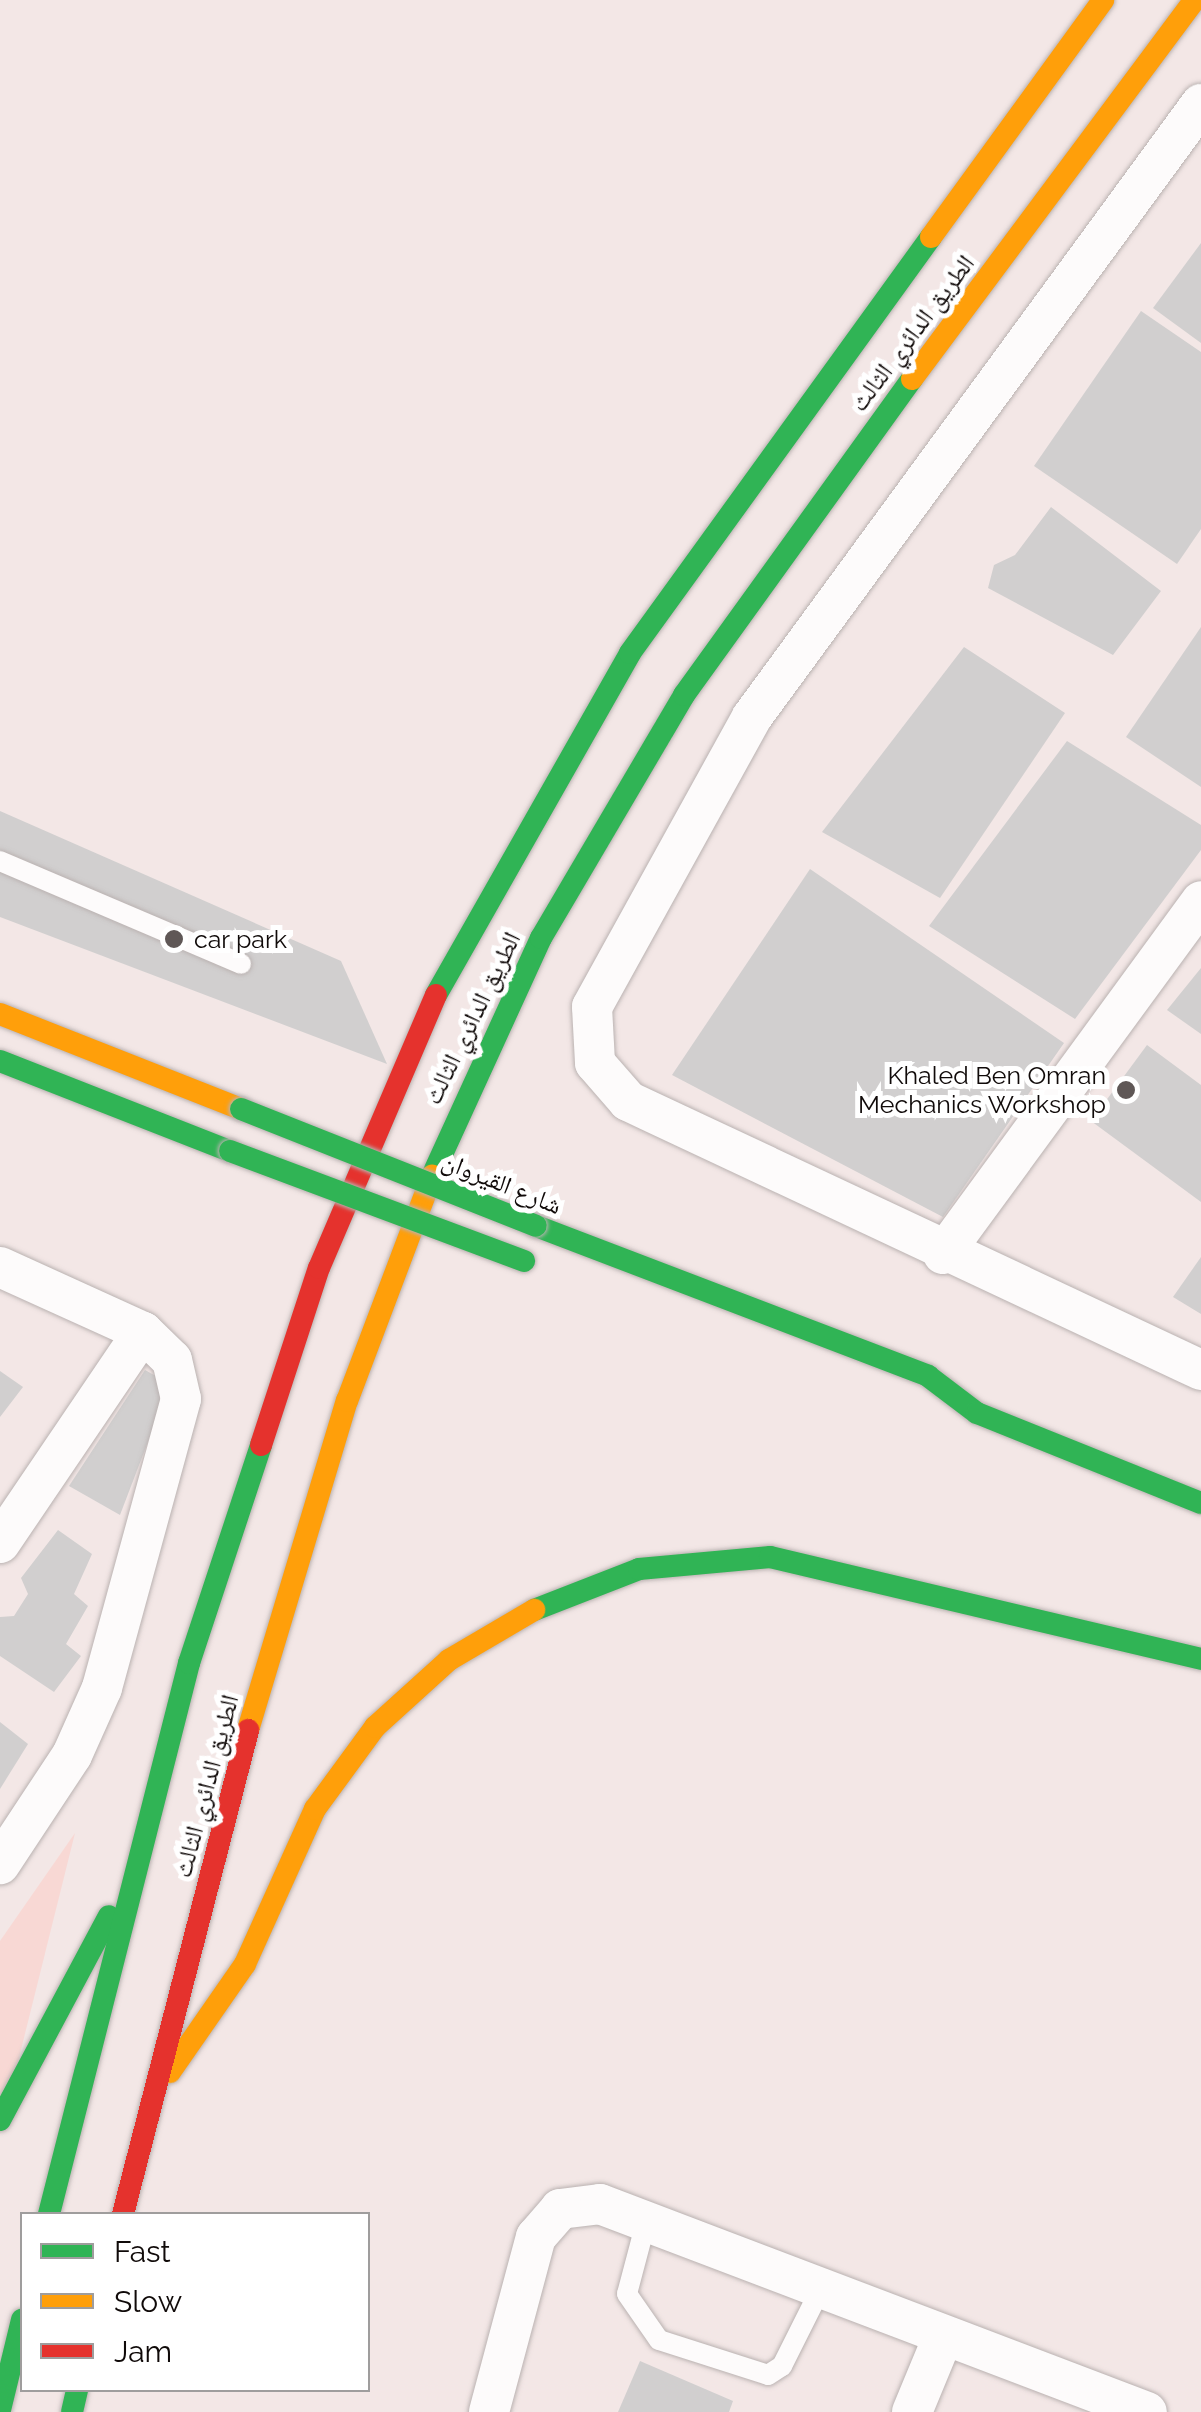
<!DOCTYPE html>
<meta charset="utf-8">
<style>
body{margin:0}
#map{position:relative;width:1201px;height:2412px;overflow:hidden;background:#f3e7e6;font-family:Raleway,"Noto Naskh Arabic",sans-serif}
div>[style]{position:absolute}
.green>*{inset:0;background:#f8d8d4}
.building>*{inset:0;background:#d1cfcf}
.roads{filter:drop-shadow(0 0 2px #bab2b1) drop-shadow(0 0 2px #bab2b1)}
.lane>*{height:20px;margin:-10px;padding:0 10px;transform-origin:10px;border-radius:10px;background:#fdfbfb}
.street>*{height:40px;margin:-20px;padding:0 20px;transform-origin:20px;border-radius:20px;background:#fdfbfb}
.fast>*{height:22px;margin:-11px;padding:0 11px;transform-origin:11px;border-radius:11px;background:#30b455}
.slow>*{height:22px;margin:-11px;padding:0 11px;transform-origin:11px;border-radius:11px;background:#ff9f0a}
.jam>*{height:22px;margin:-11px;padding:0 11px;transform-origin:11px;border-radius:11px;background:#e5322d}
.bridges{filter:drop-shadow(0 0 2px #bab2b1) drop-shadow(0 0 2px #bab2b1)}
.fast-bridge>*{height:22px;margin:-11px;padding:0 11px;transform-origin:11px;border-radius:11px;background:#30b455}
.dots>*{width:28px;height:28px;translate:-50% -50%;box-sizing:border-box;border:5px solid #fff;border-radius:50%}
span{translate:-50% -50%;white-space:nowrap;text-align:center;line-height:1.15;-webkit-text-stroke:10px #fff;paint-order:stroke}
.street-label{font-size:25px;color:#100a09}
.poi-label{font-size:25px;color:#100a09}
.left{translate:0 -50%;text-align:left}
.right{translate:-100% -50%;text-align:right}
.legend{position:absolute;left:20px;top:2212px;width:350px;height:180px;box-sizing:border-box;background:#fff;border:2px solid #9f9d9d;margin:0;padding:12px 18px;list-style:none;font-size:30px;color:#100a09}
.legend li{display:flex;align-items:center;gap:20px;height:50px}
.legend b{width:50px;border:2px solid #9f9d9d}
</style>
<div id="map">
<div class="green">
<i style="clip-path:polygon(75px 1833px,0 2134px,0 1941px)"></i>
</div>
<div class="building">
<i style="clip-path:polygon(1201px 243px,1201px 343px,1153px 308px)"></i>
<i style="clip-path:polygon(1141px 311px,1201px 352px,1201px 529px,1177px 564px,1034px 466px)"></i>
<i style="clip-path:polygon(1051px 507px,1161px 591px,1113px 655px,988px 588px,994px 565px,1015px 555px)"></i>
<i style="clip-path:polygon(1201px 627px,1201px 787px,1126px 737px)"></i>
<i style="clip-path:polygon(964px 647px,1065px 713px,940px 898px,822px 832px)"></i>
<i style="clip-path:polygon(1067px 741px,1201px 825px,1201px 850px,1075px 1019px,929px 926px)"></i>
<i style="clip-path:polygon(0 811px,341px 961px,387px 1064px,0 917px)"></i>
<i style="clip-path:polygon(810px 869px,1064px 1043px,943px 1217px,672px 1075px)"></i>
<i style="clip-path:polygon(1201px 968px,1201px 1034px,1167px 1010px)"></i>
<i style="clip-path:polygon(1147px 1045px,1201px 1085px,1201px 1202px,1091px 1121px)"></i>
<i style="clip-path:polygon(1201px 1257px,1201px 1314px,1173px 1297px)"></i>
<i style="clip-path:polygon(145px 1370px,170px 1384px,120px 1515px,69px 1486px)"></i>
<i style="clip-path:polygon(0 1371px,23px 1387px,0 1417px)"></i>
<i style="clip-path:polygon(58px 1530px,92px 1554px,74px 1594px,88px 1606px,66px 1644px,81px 1656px,54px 1692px,0 1656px,0 1617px,14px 1616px,28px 1594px,21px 1578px)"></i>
<i style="clip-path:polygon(0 1722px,28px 1744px,0 1789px)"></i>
<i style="clip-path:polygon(640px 2361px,733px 2401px,729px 2412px,618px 2412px)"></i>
</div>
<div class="roads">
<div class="lane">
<i style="left:0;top:861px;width:262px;rotate:23.1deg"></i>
<i style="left:646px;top:2222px;width:74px;rotate:104.8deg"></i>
<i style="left:627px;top:2294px;width:56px;rotate:55.2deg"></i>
<i style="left:659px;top:2340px;width:114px;rotate:17.8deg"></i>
<i style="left:768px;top:2375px;width:17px;rotate:-33deg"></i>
<i style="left:782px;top:2366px;width:85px;rotate:-63.4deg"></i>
</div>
<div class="street">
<i style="left:1201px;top:104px;width:760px;rotate:126.22deg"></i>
<i style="left:752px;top:717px;width:331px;rotate:118.9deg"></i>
<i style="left:592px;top:1007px;width:56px;rotate:86.9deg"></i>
<i style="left:595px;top:1063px;width:50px;rotate:49deg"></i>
<i style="left:628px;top:1101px;width:633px;rotate:25.15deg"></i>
<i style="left:943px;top:1254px;width:437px;rotate:-53.8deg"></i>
<i style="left:0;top:1267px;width:157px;rotate:24.4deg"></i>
<i style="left:143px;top:1332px;width:40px;rotate:44deg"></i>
<i style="left:172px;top:1360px;width:40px;rotate:77deg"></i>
<i style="left:181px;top:1399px;width:300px;rotate:105.3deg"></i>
<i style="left:102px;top:1688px;width:73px;rotate:114.1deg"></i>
<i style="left:72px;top:1755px;width:131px;rotate:123.4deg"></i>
<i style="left:0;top:1543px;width:255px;rotate:-55.9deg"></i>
<i style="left:489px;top:2412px;width:181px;rotate:-75deg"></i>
<i style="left:536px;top:2237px;width:37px;rotate:-49deg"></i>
<i style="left:560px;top:2209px;width:40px;rotate:-7.1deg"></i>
<i style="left:600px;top:2204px;width:585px;rotate:20.82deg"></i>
<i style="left:912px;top:2412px;width:81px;rotate:-67.5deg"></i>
</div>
<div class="fast">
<i style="left:436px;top:995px;width:393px;rotate:-60.4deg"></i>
<i style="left:630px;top:653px;width:513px;rotate:-54.11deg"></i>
<i style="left:0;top:1061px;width:247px;rotate:21.4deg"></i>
<i style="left:432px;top:1176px;width:262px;rotate:-65.4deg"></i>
<i style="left:541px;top:938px;width:282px;rotate:-59.5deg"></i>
<i style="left:684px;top:695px;width:390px;rotate:-54.2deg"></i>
<i style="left:536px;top:1226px;width:420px;rotate:20.9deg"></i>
<i style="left:928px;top:1376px;width:61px;rotate:37.1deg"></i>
<i style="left:977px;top:1413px;width:241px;rotate:21.9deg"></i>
<i style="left:534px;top:1610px;width:113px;rotate:-21.3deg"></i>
<i style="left:639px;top:1569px;width:132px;rotate:-5.2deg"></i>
<i style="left:770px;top:1557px;width:443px;rotate:13.3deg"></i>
<i style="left:0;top:2120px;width:231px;rotate:-61.9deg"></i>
<i style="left:49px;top:2214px;width:569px;rotate:-75.74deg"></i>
<i style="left:189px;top:1663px;width:230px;rotate:-71.7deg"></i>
<i style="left:0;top:2410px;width:93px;rotate:-76.3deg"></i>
<i style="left:72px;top:2412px;width:23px;rotate:-77deg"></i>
</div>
<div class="slow">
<i style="left:931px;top:237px;width:293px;rotate:-54deg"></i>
<i style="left:912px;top:379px;width:472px;rotate:-53.3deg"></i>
<i style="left:0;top:1014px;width:259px;rotate:21.5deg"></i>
<i style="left:248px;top:1730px;width:344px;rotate:-73.3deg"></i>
<i style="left:347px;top:1401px;width:241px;rotate:-69.3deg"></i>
<i style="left:170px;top:2072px;width:131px;rotate:-55.2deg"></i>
<i style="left:245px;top:1964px;width:170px;rotate:-65.7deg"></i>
<i style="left:315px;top:1809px;width:102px;rotate:-53.8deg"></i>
<i style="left:375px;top:1727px;width:100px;rotate:-42.2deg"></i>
<i style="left:449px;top:1660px;width:99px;rotate:-30.5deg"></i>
</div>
<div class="jam">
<i style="left:261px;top:1445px;width:186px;rotate:-71.9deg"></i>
<i style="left:319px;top:1268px;width:297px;rotate:-66.8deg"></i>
<i style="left:123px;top:2214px;width:500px;rotate:-75.5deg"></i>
</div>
</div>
<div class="bridges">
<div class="fast-bridge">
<i style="left:241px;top:1109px;width:317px;rotate:21.6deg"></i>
<i style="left:230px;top:1151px;width:314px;rotate:20.5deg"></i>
</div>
</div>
<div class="dots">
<i style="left:174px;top:939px;background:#5f5756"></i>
<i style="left:1126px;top:1090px;background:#5f5756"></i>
</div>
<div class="street-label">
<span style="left:912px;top:333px;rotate:-53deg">الطريق الدائري الثالث</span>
<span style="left:472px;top:1018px;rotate:-64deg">الطريق الدائري الثالث</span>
<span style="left:502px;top:1183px;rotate:22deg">شارع القيروان</span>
<span style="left:206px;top:1786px;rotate:-75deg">الطريق الدائري الثالث</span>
</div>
<div class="poi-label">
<span class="left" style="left:194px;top:939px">car park</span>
<span class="right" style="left:1106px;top:1090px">Khaled Ben Omran<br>Mechanics Workshop</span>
</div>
<ul class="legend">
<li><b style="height:12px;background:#30b455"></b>Fast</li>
<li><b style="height:12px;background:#ff9f0a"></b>Slow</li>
<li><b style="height:12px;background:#e5322d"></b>Jam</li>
</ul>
</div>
